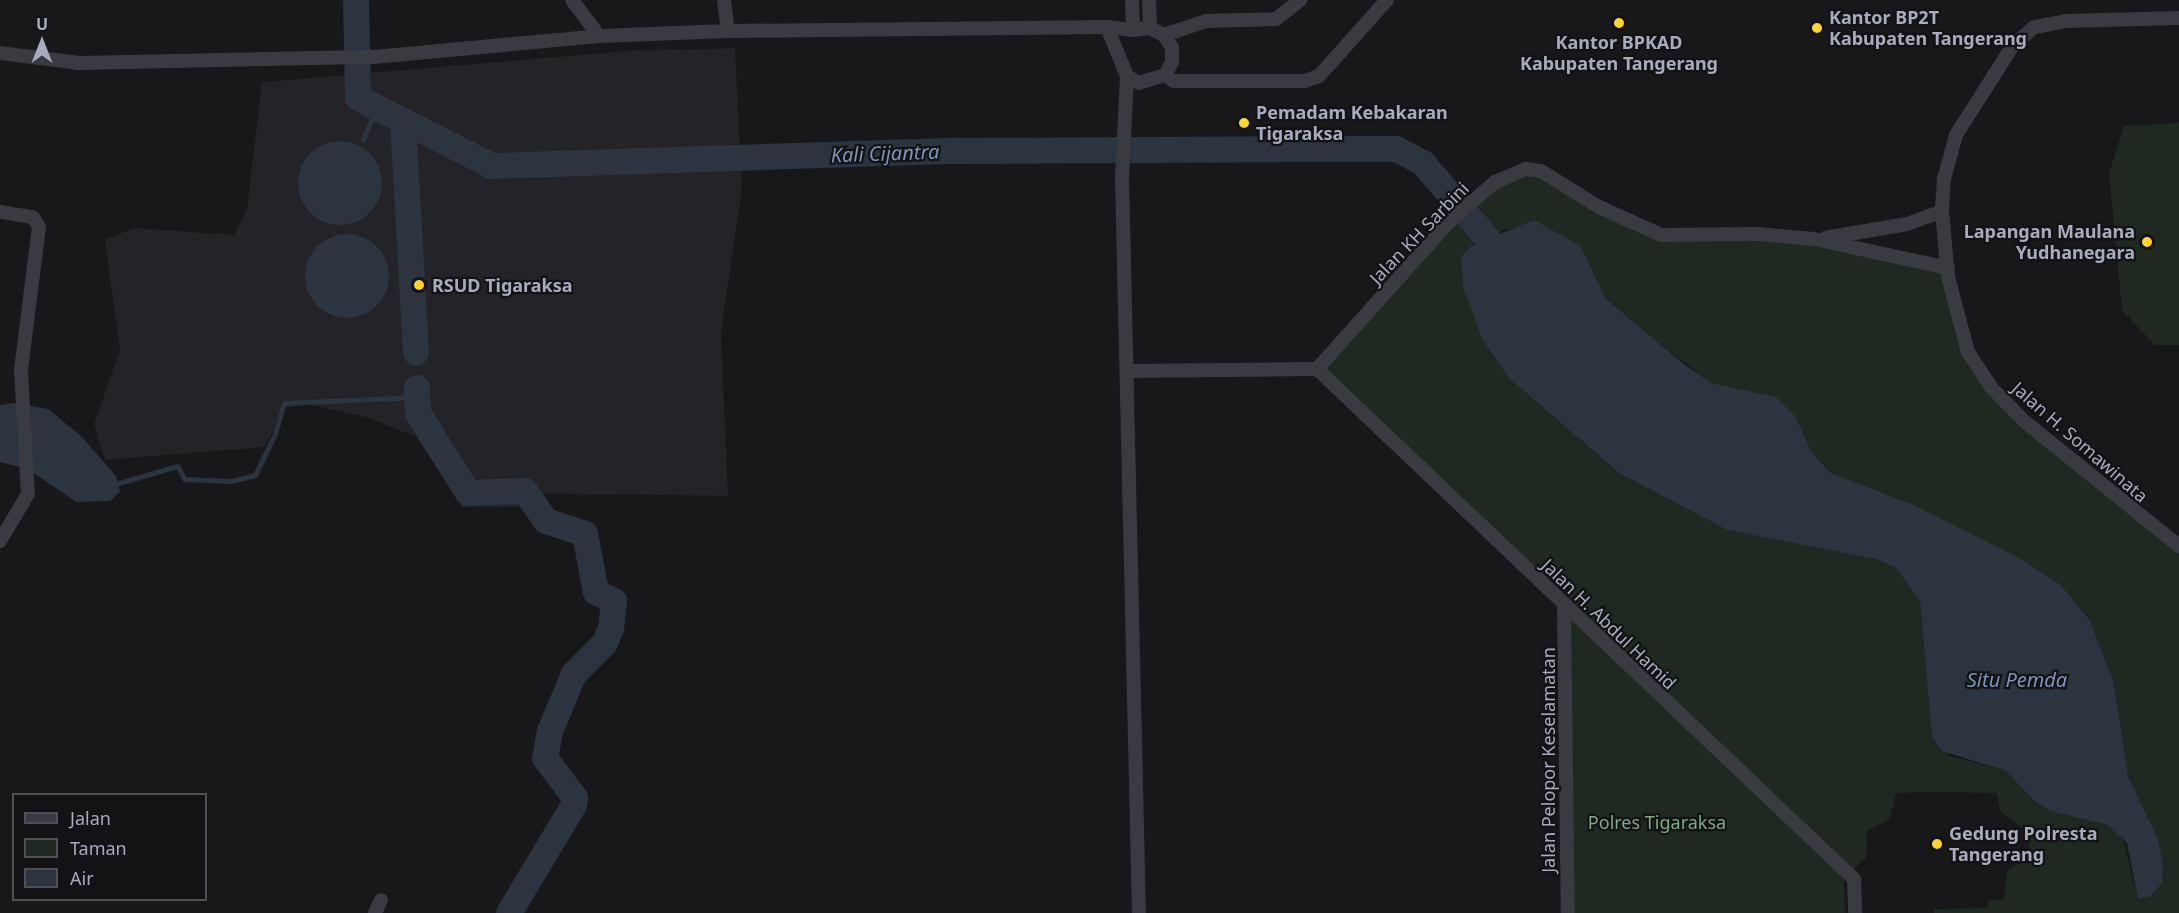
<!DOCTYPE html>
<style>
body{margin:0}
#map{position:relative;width:2179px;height:913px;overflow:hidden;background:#18171a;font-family:"Noto Sans",sans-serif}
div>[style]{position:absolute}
.built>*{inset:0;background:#242327}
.green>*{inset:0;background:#1f2821}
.water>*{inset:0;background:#2c343f}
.round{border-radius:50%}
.stream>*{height:4.5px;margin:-2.25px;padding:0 2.25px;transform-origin:2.25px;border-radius:2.25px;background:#2c343f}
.river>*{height:26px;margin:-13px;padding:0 13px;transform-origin:13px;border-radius:13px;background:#2c343f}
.minor>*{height:14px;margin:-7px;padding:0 7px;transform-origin:7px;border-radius:7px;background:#3a3a41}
.dots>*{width:16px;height:16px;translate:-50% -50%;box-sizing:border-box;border:3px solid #131215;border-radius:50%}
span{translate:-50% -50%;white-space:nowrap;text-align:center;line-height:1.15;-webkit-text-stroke:4.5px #131215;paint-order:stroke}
.poi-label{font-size:18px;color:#a8abbb;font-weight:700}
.left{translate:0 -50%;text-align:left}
.right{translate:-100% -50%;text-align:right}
.street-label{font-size:18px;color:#a8abbb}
.park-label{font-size:18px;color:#7ea886}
.water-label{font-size:20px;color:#7c94b9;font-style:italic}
.legend{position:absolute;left:12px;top:793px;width:195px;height:108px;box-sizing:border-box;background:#131215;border:2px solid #4f4f57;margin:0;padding:8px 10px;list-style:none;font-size:18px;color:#a8abbb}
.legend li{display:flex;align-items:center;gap:12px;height:30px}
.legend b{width:30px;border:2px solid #4f4f57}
.north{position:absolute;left:12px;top:12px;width:60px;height:60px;-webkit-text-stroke:4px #131215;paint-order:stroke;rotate:0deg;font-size:16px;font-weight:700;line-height:24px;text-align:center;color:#a8abbb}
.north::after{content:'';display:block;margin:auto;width:21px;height:27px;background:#a8abbb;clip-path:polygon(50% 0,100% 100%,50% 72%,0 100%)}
</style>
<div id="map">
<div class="built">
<i style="clip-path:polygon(735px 48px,742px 188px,721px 331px,728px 496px,519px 493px,519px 507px,463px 507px,416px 437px,369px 418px,308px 404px,285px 408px,265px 447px,105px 460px,94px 424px,120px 350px,105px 240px,134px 228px,234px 235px,247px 209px,262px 82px,628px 51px)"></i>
</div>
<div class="green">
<i style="clip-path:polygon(2179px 123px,2179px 345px,2155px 345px,2122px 310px,2109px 173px,2124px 126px)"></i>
<i style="clip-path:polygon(evenodd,1525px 169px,1655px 233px,1759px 234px,1948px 268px,1968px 352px,2024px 430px,2179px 546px,2179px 913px,1934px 913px,1934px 909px,1988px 908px,1988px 901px,2004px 899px,2007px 870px,2029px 858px,2029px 833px,2001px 812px,1996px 793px,1930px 792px,1896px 793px,1890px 818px,1867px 832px,1866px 858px,1844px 878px,1845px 913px,1567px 913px,1564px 606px,1317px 369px,1495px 182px,1525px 169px,1505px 229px,1581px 246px,1605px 298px,1657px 342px,1712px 383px,1776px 397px,1812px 453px,1831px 473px,1909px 503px,2114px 684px,2128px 776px,2158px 839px,2162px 883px,2138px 899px,2122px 835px,2108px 825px,2035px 802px,2006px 771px,1951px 756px,1932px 738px,1920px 601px,1895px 567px,1875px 559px,1727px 530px,1619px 473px,1580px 440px,1471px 246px,1505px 229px)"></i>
</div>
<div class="water">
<i class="round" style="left:298px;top:141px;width:84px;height:84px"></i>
<i style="clip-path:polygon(1534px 220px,1581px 246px,1605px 298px,1685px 365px,1712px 383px,1776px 397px,1795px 416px,1812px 453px,1831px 473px,1909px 503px,2021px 559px,2061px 585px,2090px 621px,2114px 684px,2128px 776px,2158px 839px,2163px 864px,2162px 883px,2151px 896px,2138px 899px,2127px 843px,2108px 825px,2051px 811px,2035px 802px,2006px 771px,1942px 751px,1932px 738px,1920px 601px,1895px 567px,1875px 559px,1727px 530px,1619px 473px,1509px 378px,1482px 339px,1463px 286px,1461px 257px,1471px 246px)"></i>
<i class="round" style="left:305px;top:234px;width:84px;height:84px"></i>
<i style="clip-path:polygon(15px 403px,48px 409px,82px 437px,116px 476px,120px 491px,110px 501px,76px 502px,28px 469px,0 462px,0 405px)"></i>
</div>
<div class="stream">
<i style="left:363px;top:140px;width:35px;rotate:-68deg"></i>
<i style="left:119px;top:483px;width:61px;rotate:-16.1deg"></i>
<i style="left:178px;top:466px;width:15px;rotate:62deg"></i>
<i style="left:185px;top:479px;width:46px;rotate:2.5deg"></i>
<i style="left:231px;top:481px;width:25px;rotate:-14deg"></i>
<i style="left:255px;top:475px;width:46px;rotate:-64deg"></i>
<i style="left:275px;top:434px;width:32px;rotate:-74deg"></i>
<i style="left:284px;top:403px;width:133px;rotate:-2.6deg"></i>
</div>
<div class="river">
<i style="left:356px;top:0;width:98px;rotate:88.8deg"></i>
<i style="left:358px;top:98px;width:150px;rotate:26.9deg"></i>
<i style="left:492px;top:166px;width:463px;rotate:-1.9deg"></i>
<i style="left:955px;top:151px;width:441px;rotate:-0.3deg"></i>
<i style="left:1396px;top:149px;width:30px;rotate:27deg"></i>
<i style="left:1423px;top:163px;width:99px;rotate:49.5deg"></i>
<i style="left:403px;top:121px;width:232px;rotate:86.8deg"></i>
<i style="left:417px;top:388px;width:25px;rotate:88deg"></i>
<i style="left:418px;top:413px;width:94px;rotate:58deg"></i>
<i style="left:468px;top:493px;width:57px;rotate:-2deg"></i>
<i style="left:525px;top:491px;width:37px;rotate:55deg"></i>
<i style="left:546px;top:521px;width:41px;rotate:18.4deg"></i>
<i style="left:585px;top:534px;width:59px;rotate:79.3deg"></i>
<i style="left:596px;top:592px;width:20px;rotate:27deg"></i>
<i style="left:614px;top:601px;width:27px;rotate:96deg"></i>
<i style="left:611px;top:628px;width:16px;rotate:112deg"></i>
<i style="left:605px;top:643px;width:44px;rotate:135deg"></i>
<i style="left:574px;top:674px;width:62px;rotate:112.8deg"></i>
<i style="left:550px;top:731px;width:27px;rotate:100deg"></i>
<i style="left:545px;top:758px;width:50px;rotate:53.1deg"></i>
<i style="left:575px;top:798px;width:7px;rotate:98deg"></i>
<i style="left:574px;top:805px;width:126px;rotate:121deg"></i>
</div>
<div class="minor">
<i style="left:572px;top:0;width:45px;rotate:53.1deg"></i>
<i style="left:599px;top:36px;width:129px;rotate:-2.2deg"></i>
<i style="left:728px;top:31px;width:379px;rotate:-0.6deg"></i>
<i style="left:1107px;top:27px;width:26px;rotate:7deg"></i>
<i style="left:1133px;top:30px;width:17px;rotate:-7deg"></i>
<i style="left:1150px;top:28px;width:16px;rotate:27deg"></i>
<i style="left:1164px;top:35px;width:15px;rotate:58deg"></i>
<i style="left:1172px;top:48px;width:14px;rotate:90deg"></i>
<i style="left:1172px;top:62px;width:15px;rotate:118deg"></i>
<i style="left:1165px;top:75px;width:27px;rotate:163deg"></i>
<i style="left:1139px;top:83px;width:14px;rotate:-150deg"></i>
<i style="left:1127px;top:76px;width:53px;rotate:-112.2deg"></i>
<i style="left:724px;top:0;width:31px;rotate:83deg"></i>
<i style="left:1132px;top:0;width:30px;rotate:88deg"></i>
<i style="left:1149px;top:0;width:28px;rotate:88deg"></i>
<i style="left:2179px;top:18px;width:113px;rotate:178.5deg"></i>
<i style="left:2066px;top:21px;width:33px;rotate:169deg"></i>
<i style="left:2034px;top:27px;width:30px;rotate:138deg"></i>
<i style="left:2012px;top:47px;width:104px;rotate:122.5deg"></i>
<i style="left:1956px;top:135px;width:46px;rotate:105.3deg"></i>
<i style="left:1944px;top:179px;width:32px;rotate:94deg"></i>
<i style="left:1942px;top:211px;width:66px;rotate:84.8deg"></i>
<i style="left:1948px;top:277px;width:78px;rotate:75.1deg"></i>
<i style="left:1968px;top:352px;width:42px;rotate:56.7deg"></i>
<i style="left:1991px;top:387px;width:47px;rotate:45.9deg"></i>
<i style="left:2024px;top:421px;width:199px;rotate:38.9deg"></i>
<i style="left:1164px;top:35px;width:44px;rotate:-18.4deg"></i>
<i style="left:1206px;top:21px;width:70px;rotate:-1.6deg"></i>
<i style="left:1276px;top:19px;width:31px;rotate:-38deg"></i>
<i style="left:0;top:53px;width:80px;rotate:7.2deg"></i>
<i style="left:79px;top:63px;width:295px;rotate:-1.2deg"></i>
<i style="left:374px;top:57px;width:226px;rotate:-5.3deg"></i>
<i style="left:1165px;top:75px;width:10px;rotate:37deg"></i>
<i style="left:1173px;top:81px;width:132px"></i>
<i style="left:1305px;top:81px;width:15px;rotate:-20deg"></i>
<i style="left:1319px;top:76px;width:102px;rotate:-48.2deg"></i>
<i style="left:1127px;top:76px;width:101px;rotate:92.8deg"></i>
<i style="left:1122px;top:177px;width:736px;rotate:88.68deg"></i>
<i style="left:0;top:212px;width:33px;rotate:9deg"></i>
<i style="left:33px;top:217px;width:12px;rotate:59deg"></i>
<i style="left:39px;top:227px;width:144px;rotate:97.2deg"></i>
<i style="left:21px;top:370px;width:124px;rotate:86.8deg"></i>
<i style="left:28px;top:494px;width:55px;rotate:120.8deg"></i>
<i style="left:1825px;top:238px;width:83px;rotate:-9.7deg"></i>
<i style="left:1907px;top:224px;width:37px;rotate:-20deg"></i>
<i style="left:1317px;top:369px;width:741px;rotate:43.52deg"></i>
<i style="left:1854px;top:879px;width:34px;rotate:88deg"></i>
<i style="left:1129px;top:371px;width:188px;rotate:-0.6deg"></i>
<i style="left:1317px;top:369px;width:198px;rotate:-48.1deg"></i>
<i style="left:1449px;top:222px;width:61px;rotate:-41deg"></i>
<i style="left:1495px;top:182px;width:33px;rotate:-23deg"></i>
<i style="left:1525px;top:169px;width:16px;rotate:7deg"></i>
<i style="left:1541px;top:171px;width:68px;rotate:31.8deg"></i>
<i style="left:1599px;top:207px;width:68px;rotate:24.3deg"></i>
<i style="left:1661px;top:235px;width:98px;rotate:-0.6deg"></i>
<i style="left:1759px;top:234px;width:55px;rotate:5.2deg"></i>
<i style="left:1814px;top:239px;width:137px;rotate:12.2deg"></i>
<i style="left:1564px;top:606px;width:307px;rotate:89.3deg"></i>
<i style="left:375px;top:913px;width:14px;rotate:-65deg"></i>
</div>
<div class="dots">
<i style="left:1619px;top:23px;background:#ffd52a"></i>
<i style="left:1817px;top:28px;background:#ffd52a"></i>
<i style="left:1244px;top:123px;background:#ffd52a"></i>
<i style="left:2147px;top:242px;background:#ffd52a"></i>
<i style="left:419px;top:285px;background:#ffd52a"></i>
<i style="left:1937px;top:844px;background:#ffd52a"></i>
</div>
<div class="poi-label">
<span class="left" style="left:1829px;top:28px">Kantor BP2T<br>Kabupaten Tangerang</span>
<span style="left:1619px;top:53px">Kantor BPKAD<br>Kabupaten Tangerang</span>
<span class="left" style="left:1256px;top:123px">Pemadam Kebakaran<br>Tigaraksa</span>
<span class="right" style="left:2135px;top:242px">Lapangan Maulana<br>Yudhanegara</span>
<span class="left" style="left:432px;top:285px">RSUD Tigaraksa</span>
<span class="left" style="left:1949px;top:844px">Gedung Polresta<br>Tangerang</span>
</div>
<div class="street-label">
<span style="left:1419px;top:233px;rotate:-46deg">Jalan KH Sarbini</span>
<span style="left:2080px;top:442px;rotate:41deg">Jalan H. Somawinata</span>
<span style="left:1609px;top:624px;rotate:44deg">Jalan H. Abdul Hamid</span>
<span style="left:1548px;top:760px;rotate:-90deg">Jalan Pelopor Keselamatan</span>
</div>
<div class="park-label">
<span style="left:1657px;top:822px">Polres Tigaraksa</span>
</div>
<div class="water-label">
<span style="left:885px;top:153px;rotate:-2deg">Kali Cijantra</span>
<span style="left:2017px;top:679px">Situ Pemda</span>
</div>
<ul class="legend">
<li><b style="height:8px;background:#3a3a41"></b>Jalan</li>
<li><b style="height:16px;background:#1f2821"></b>Taman</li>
<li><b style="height:16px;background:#2c343f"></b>Air</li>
</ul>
<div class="north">U</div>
</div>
